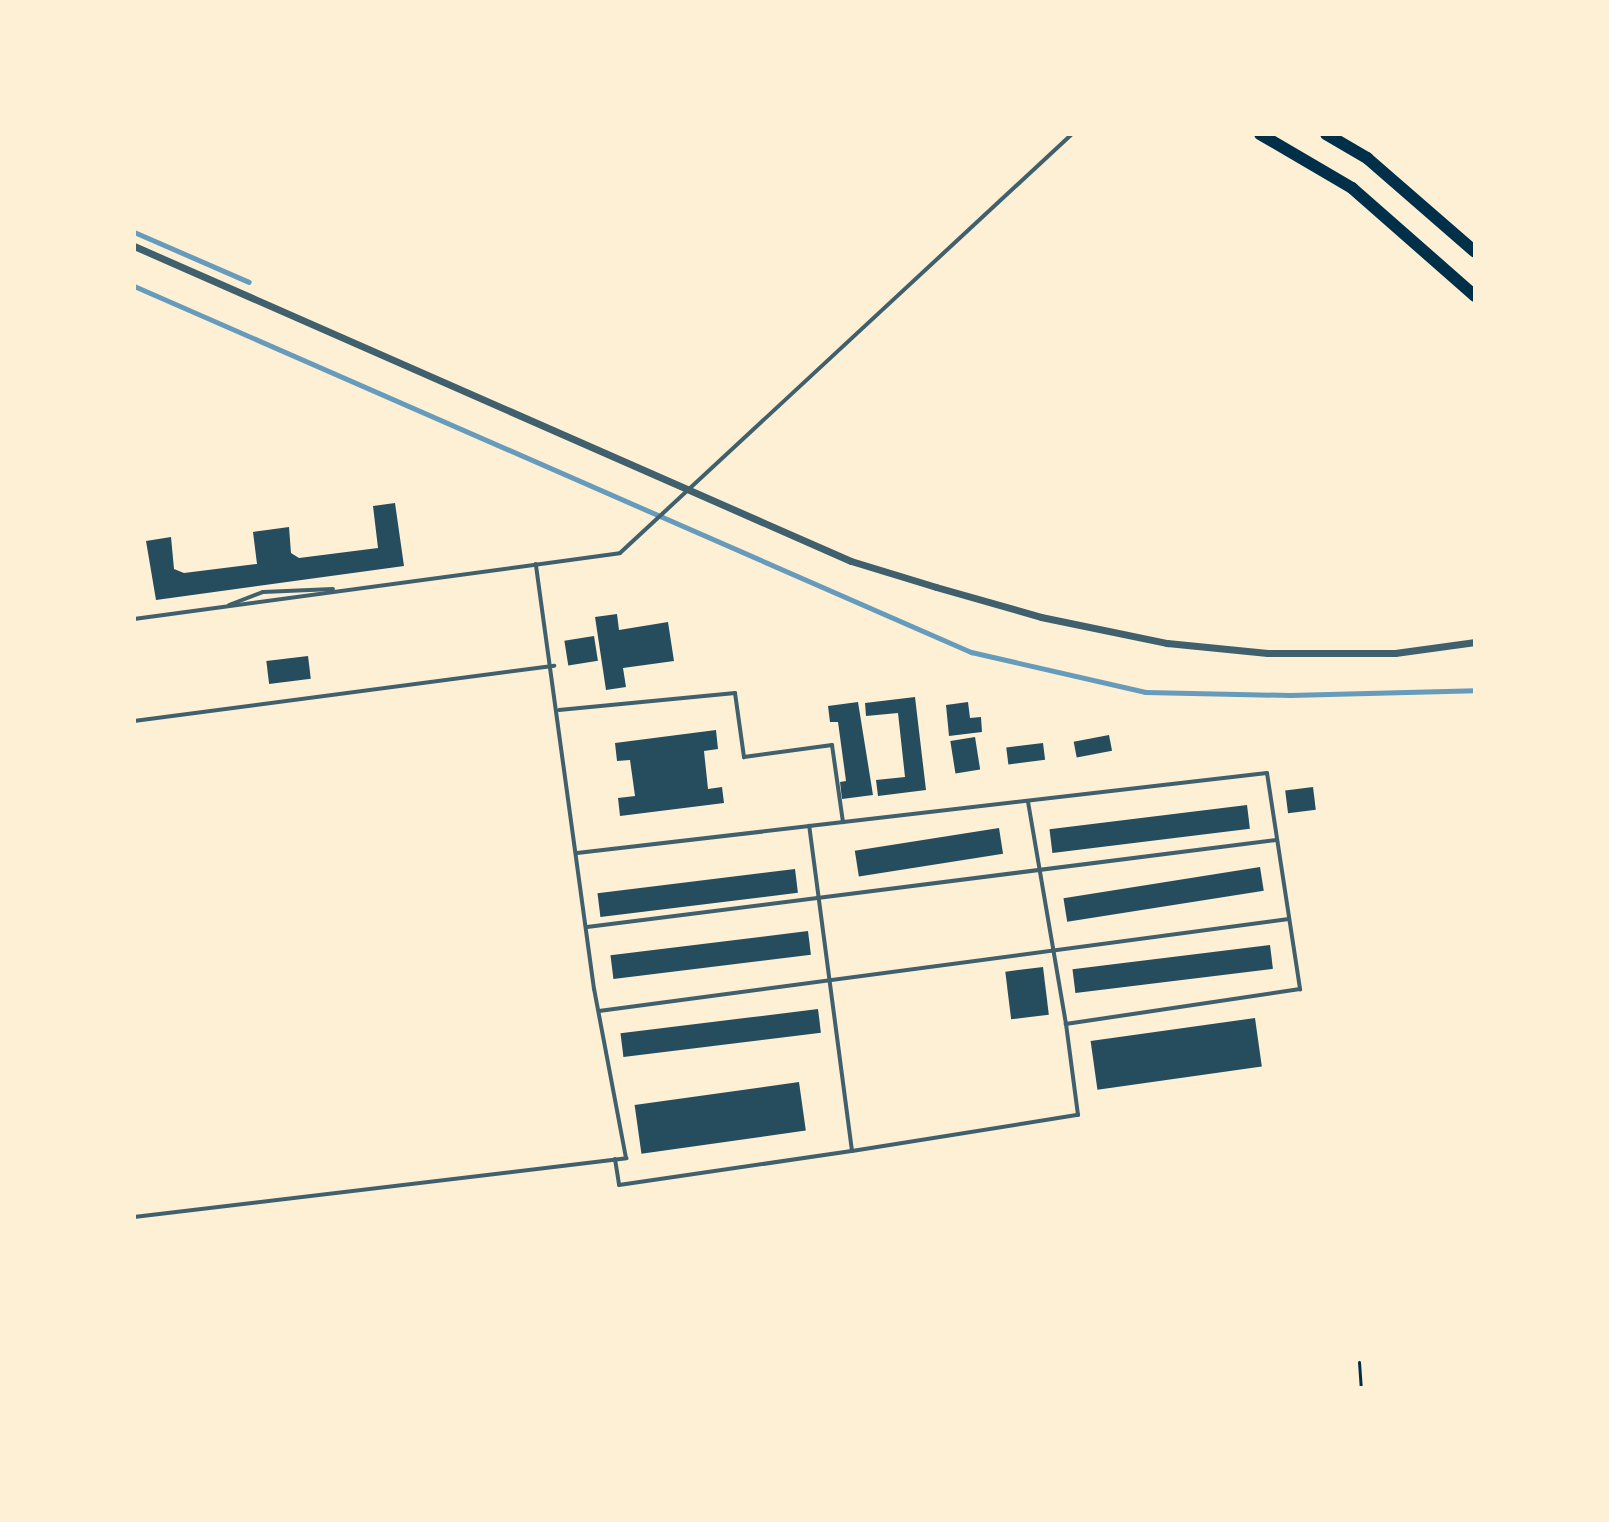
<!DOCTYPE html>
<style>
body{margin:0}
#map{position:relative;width:1609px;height:1522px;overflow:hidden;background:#fdf0d5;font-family:Manrope,sans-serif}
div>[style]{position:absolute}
.stream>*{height:5px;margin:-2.5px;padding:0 2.5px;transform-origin:2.5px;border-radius:2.5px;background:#669bbc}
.building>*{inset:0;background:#264d5e;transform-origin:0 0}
.path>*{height:3px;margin:-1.5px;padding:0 1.5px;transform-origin:1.5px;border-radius:1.5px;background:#003049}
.service>*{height:4px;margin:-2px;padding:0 2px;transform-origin:2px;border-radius:2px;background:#3f606c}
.minor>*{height:7px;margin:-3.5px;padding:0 3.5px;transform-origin:3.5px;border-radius:3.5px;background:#3f606c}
.primary>*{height:12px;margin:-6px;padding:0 6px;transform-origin:6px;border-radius:6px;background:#003049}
span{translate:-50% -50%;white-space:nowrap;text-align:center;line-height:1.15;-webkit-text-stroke:6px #fdf0d5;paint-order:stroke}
.frame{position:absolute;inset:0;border:136px solid #fdf0d5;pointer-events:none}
</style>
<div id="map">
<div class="stream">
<i style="left:134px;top:232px;width:125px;rotate:23.5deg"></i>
<i style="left:134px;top:286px;width:914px;rotate:23.62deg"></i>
<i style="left:971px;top:652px;width:179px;rotate:12.9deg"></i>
<i style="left:1145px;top:692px;width:145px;rotate:1.2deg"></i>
<i style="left:1290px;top:695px;width:185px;rotate:-1.5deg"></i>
</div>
<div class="building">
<i style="clip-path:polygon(395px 503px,404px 566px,156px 600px,146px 541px,171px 537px,174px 569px,184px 573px,257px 564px,253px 532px,289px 527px,291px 553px,299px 558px,378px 548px,373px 506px)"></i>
<i style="clip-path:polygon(617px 614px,619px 630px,668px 622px,674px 661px,623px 668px,626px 687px,606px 690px,595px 617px)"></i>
<i style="left:594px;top:636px;width:25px;height:30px;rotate:81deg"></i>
<i style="left:308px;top:656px;width:23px;height:42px;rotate:83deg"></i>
<i style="clip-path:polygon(915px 697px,926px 790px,878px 796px,876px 780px,905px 777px,898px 713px,866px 716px,865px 703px)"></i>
<i style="clip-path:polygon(858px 702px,873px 795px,842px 799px,840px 782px,846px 781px,838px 722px,830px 722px,828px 706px)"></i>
<i style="clip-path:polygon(968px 702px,970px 718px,981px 717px,982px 732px,949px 736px,946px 705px)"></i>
<i style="clip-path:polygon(716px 730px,718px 749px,704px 751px,708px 789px,722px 787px,724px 803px,620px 816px,618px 798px,635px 796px,630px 760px,617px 761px,615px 743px)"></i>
<i style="left:1109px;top:735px;width:16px;height:36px;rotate:79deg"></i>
<i style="left:975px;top:737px;width:33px;height:25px;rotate:81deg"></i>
<i style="left:1043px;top:743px;width:17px;height:37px;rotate:83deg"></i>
<i style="left:1313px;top:787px;width:23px;height:28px;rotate:83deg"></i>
<i style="left:1247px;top:805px;width:24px;height:199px;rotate:83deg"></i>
<i style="left:999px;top:828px;width:26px;height:146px;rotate:81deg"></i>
<i style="left:1260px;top:867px;width:24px;height:199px;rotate:81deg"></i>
<i style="left:795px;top:869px;width:24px;height:199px;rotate:83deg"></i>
<i style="left:808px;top:931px;width:24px;height:199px;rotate:83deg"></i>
<i style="left:1270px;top:945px;width:24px;height:199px;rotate:83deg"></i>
<i style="left:1043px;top:967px;width:48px;height:38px;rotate:83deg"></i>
<i style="left:818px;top:1009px;width:24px;height:199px;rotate:83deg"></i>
<i style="left:1255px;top:1018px;width:49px;height:166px;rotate:82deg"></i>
<i style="left:799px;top:1082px;width:49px;height:166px;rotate:82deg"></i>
</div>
<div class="path">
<i style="left:1359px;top:1362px;width:26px;rotate:86deg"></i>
</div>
<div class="service">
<i style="left:229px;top:605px;width:36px;rotate:-21deg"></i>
<i style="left:263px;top:592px;width:70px;rotate:-2.5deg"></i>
<i style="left:134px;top:619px;width:490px;rotate:-7.7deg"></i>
<i style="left:620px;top:553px;width:616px;rotate:-42.83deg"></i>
<i style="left:559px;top:710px;width:177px;rotate:-5.5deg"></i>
<i style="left:735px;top:693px;width:65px;rotate:82deg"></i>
<i style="left:744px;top:757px;width:89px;rotate:-7.8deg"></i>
<i style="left:832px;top:745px;width:78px;rotate:81.9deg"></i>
<i style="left:134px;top:721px;width:424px;rotate:-7.5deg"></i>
<i style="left:577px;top:853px;width:234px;rotate:-6.6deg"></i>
<i style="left:809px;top:826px;width:461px;rotate:-6.6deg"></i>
<i style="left:1267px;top:773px;width:219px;rotate:81.3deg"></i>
<i style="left:1300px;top:989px;width:237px;rotate:171.5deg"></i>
<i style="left:1066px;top:1024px;width:226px;rotate:-99.7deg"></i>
<i style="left:587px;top:927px;width:695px;rotate:-7.19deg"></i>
<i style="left:599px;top:1011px;width:696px;rotate:-7.59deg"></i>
<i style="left:852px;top:1151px;width:229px;rotate:-9.1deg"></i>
<i style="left:1078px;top:1115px;width:92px;rotate:-97.5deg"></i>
<i style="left:615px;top:1159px;width:26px;rotate:81deg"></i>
<i style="left:619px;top:1185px;width:235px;rotate:-8.3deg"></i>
<i style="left:852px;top:1151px;width:328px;rotate:-97.5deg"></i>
<i style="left:134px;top:1217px;width:496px;rotate:-6.8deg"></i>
<i style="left:626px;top:1158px;width:172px;rotate:-100.7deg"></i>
<i style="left:594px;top:989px;width:429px;rotate:-97.8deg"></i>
</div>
<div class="minor">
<i style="left:134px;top:246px;width:783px;rotate:23.72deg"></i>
<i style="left:851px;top:561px;width:89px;rotate:17deg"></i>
<i style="left:936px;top:587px;width:109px;rotate:15.9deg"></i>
<i style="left:1041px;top:617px;width:129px;rotate:11.7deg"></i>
<i style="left:1167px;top:643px;width:101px;rotate:5.7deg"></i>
<i style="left:1268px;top:653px;width:127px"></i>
<i style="left:1395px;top:653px;width:81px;rotate:-7.8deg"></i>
</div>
<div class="primary">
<i style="left:1260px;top:134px;width:107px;rotate:30.4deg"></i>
<i style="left:1352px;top:188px;width:164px;rotate:41.3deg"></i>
<i style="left:1326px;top:134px;width:48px;rotate:30.3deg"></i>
<i style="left:1367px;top:158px;width:143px;rotate:41deg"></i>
</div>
<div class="frame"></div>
</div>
